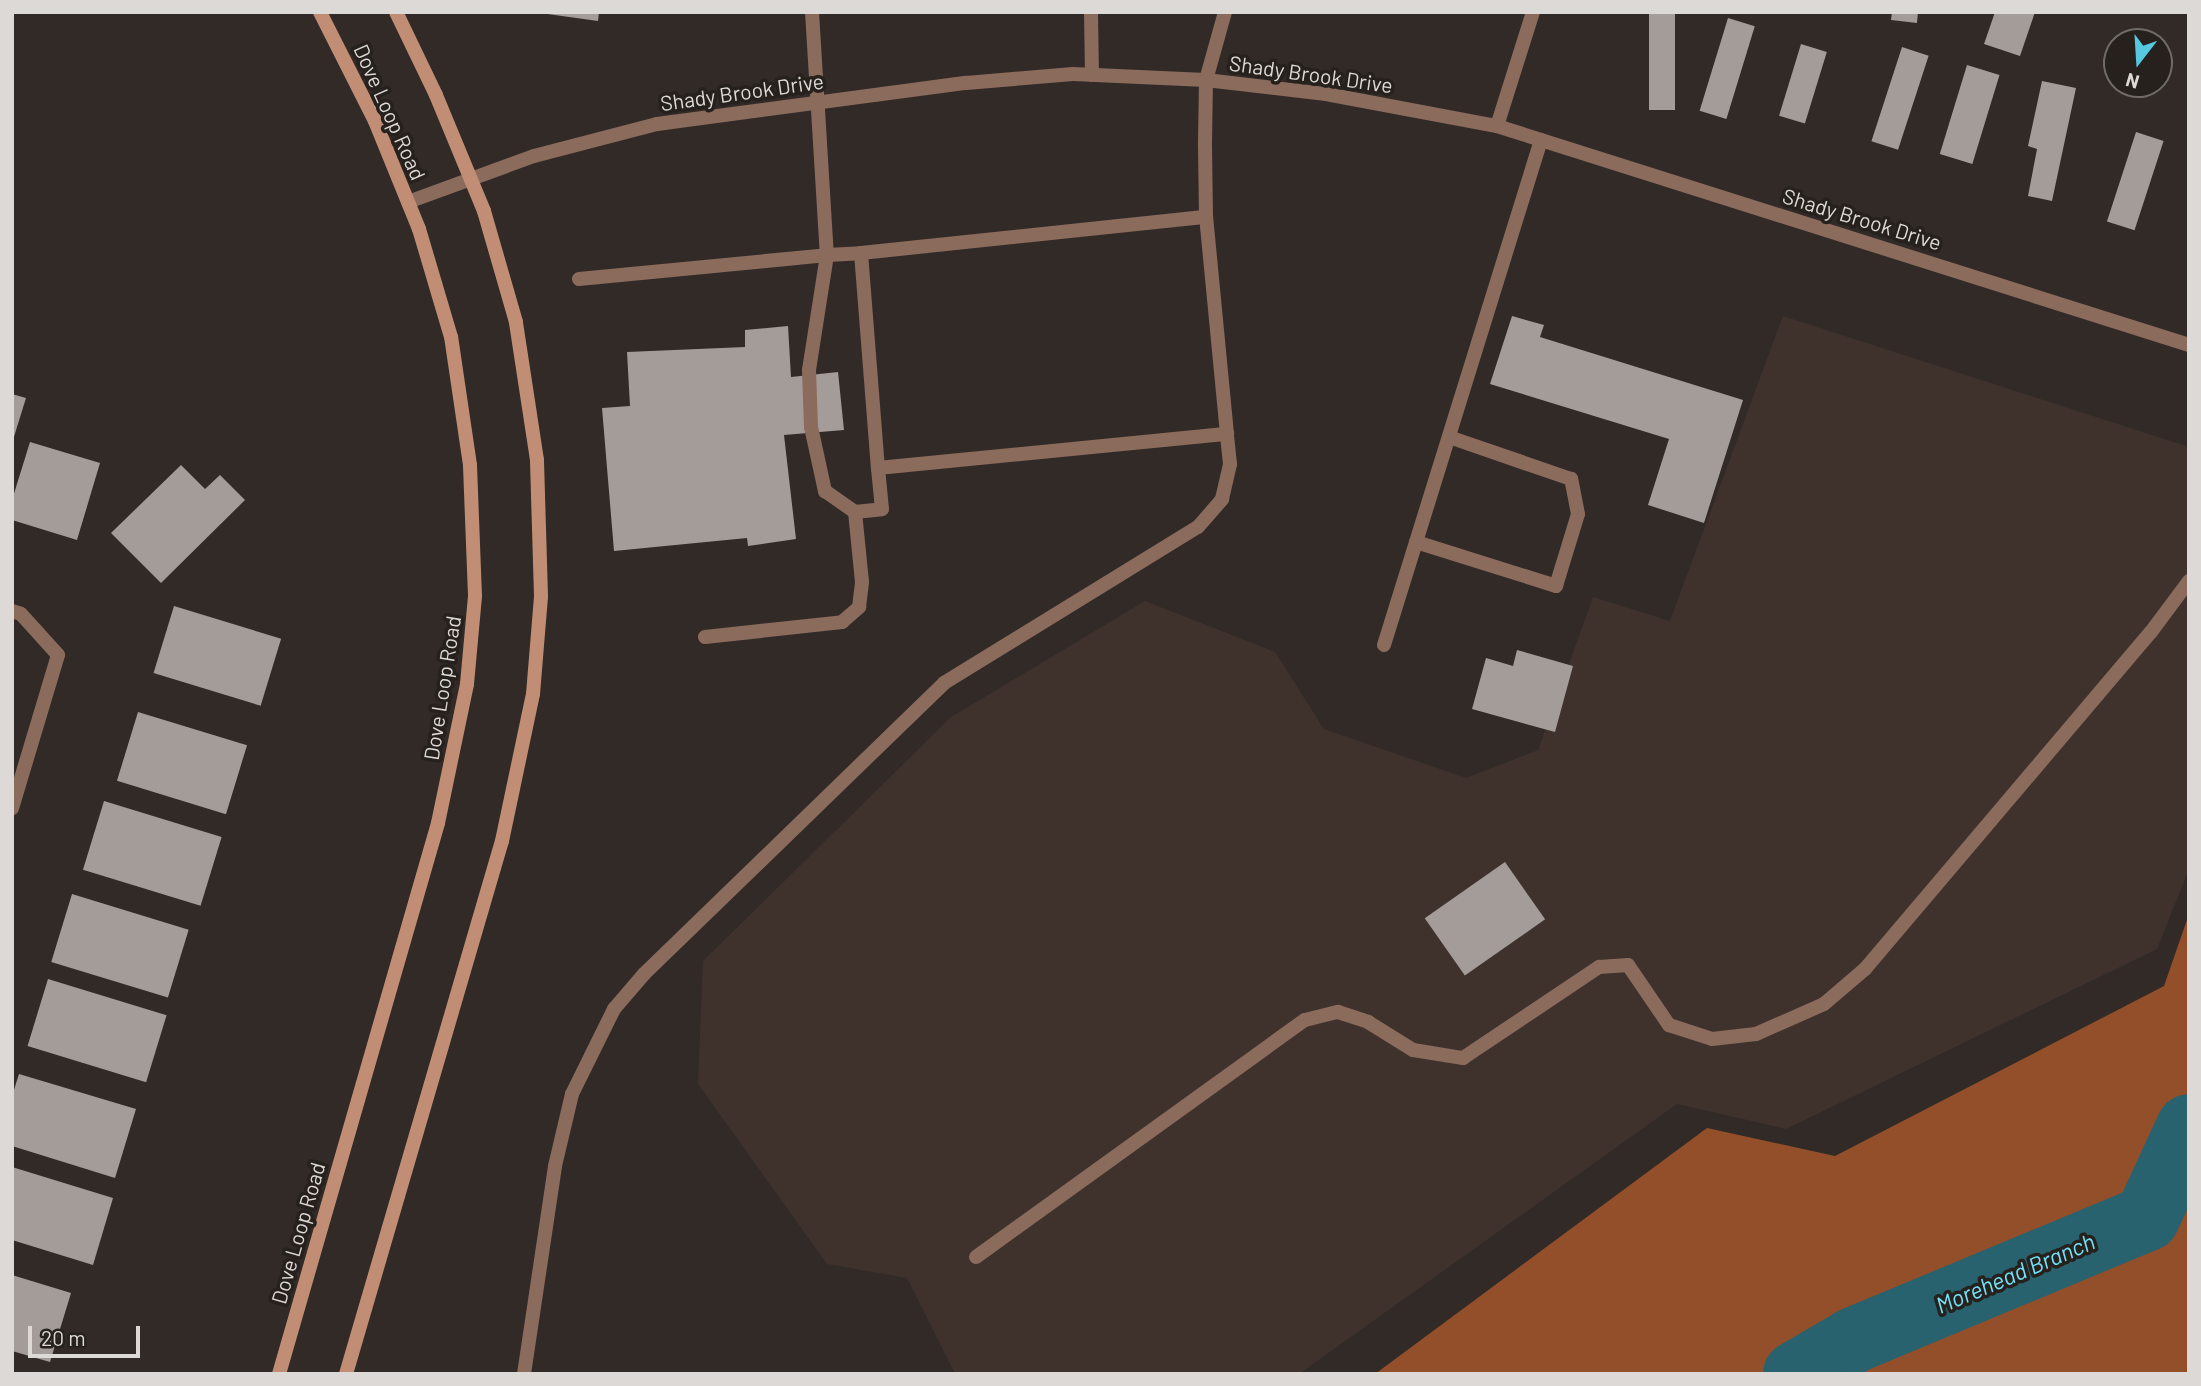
<!DOCTYPE html>
<style>
body{margin:0}
#map{position:relative;width:2201px;height:1386px;overflow:hidden;background:#312a27;font-family:Barlow,sans-serif}
div>[style]{position:absolute}
.built>*{inset:0;background:#3f322c}
.forest>*{inset:0;background:#934f29}
.river>*{height:66px;margin:-33px;padding:0 33px;transform-origin:33px;border-radius:33px;background:#28626e}
.building>*{inset:0;background:#a49c98;transform-origin:0 0}
.service>*{height:14px;margin:-7px;padding:0 7px;transform-origin:7px;border-radius:7px;background:#8b6b5c}
.minor>*{height:14px;margin:-7px;padding:0 7px;transform-origin:7px;border-radius:7px;background:#8b6b5c}
.secondary>*{height:14px;margin:-7px;padding:0 7px;transform-origin:7px;border-radius:7px;background:#c18e75}
span{translate:-50% -50%;white-space:nowrap;text-align:center;line-height:1.15;-webkit-text-stroke:7px #27211d;paint-order:stroke}
.street-label{font-size:21px;color:#ddd9d6}
.water-label{font-size:23px;color:#71e2f9;font-style:italic}
.frame{position:absolute;inset:0;border:14px solid #ddd9d6;pointer-events:none}
.north{position:absolute;left:2103px;top:28px;width:70px;height:70px;box-sizing:border-box;background:#27211d;border:2px solid #706b67;border-radius:50%;rotate:197deg;font-size:19px;font-weight:700;line-height:28px;text-align:center;color:#ddd9d6}
.north::after{content:'';display:block;margin:auto;width:24px;height:32px;background:#56c9e1;clip-path:polygon(50% 0,100% 100%,50% 72%,0 100%)}
.scale{position:absolute;left:28px;top:1326px;width:112px;height:32px;box-sizing:border-box;border:4px solid #ddd9d6;border-top:0;padding-left:9px;font-size:21px;line-height:24px;white-space:nowrap;color:#ddd9d6;-webkit-text-stroke:5px #27211d;paint-order:stroke}
</style>
<div id="map">
<div class="built">
<i style="clip-path:polygon(1783px 316px,2189px 447px,2189px 869px,2157px 949px,1786px 1129px,1677px 1104px,1299px 1374px,955px 1374px,907px 1278px,827px 1264px,698px 1084px,703px 961px,951px 717px,1145px 601px,1275px 652px,1324px 729px,1466px 778px,1538px 750px,1593px 597px,1670px 621px)"></i>
</div>
<div class="forest">
<i style="clip-path:polygon(2189px 914px,2189px 1374px,1375px 1374px,1707px 1128px,1835px 1156px,2164px 986px)"></i>
</div>
<div class="river">
<i style="left:1796px;top:1374px;width:67px;rotate:-30.4deg"></i>
<i style="left:1854px;top:1340px;width:317px;rotate:-22.6deg"></i>
<i style="left:2147px;top:1218px;width:100px;rotate:-65.2deg"></i>
</div>
<div class="building">
<i style="clip-path:polygon(533px 12px,599px 12px,598px 21px)"></i>
<i style="left:1649px;top:12px;width:26px;height:98px"></i>
<i style="clip-path:polygon(1892px 12px,1918px 12px,1917px 23px,1891px 20px)"></i>
<i style="clip-path:polygon(1995px 12px,2035px 12px,2020px 56px,1984px 44px)"></i>
<i style="left:1728px;top:18px;width:28px;height:97px;rotate:17deg"></i>
<i style="left:1801px;top:44px;width:27px;height:75px;rotate:17deg"></i>
<i style="left:1902px;top:47px;width:28px;height:99px;rotate:18deg"></i>
<i style="left:1967px;top:65px;width:34px;height:93px;rotate:17deg"></i>
<i style="clip-path:polygon(2042px 81px,2076px 88px,2052px 201px,2028px 196px,2037px 149px,2028px 146px)"></i>
<i style="left:2136px;top:132px;width:29px;height:94px;rotate:18deg"></i>
<i style="clip-path:polygon(1512px 316px,1544px 325px,1540px 337px,1743px 400px,1704px 523px,1648px 505px,1669px 439px,1490px 384px)"></i>
<i style="clip-path:polygon(788px 326px,791px 377px,838px 372px,844px 430px,784px 435px,796px 539px,748px 546px,747px 538px,614px 551px,602px 408px,630px 406px,627px 352px,745px 347px,745px 330px)"></i>
<i style="clip-path:polygon(12px 394px,26px 398px,13px 440px,12px 440px)"></i>
<i style="clip-path:polygon(30px 442px,100px 463px,77px 540px,12px 520px,12px 500px)"></i>
<i style="clip-path:polygon(181px 465px,205px 489px,220px 475px,245px 500px,161px 583px,111px 533px)"></i>
<i style="left:174px;top:606px;width:112px;height:70px;rotate:17deg"></i>
<i style="clip-path:polygon(1517px 650px,1573px 666px,1555px 732px,1472px 709px,1486px 658px,1513px 666px)"></i>
<i style="left:138px;top:712px;width:114px;height:72px;rotate:17deg"></i>
<i style="left:104px;top:801px;width:123px;height:72px;rotate:17deg"></i>
<i style="left:1505px;top:862px;width:70px;height:98px;rotate:55deg"></i>
<i style="left:72px;top:894px;width:122px;height:71px;rotate:17deg"></i>
<i style="left:48px;top:979px;width:124px;height:70px;rotate:17deg"></i>
<i style="clip-path:polygon(19px 1074px,136px 1109px,115px 1178px,12px 1146px,12px 1096px)"></i>
<i style="clip-path:polygon(12px 1167px,113px 1198px,93px 1265px,12px 1240px)"></i>
<i style="clip-path:polygon(12px 1275px,71px 1293px,50px 1362px,12px 1351px)"></i>
</div>
<div class="service">
<i style="left:812px;top:12px;width:243px;rotate:86.5deg"></i>
<i style="left:827px;top:255px;width:34px;rotate:-3deg"></i>
<i style="left:861px;top:253px;width:216px;rotate:85.5deg"></i>
<i style="left:878px;top:468px;width:351px;rotate:-5.6deg"></i>
<i style="left:1227px;top:434px;width:218px;rotate:-95.5deg"></i>
<i style="left:1206px;top:217px;width:74px;rotate:-90.8deg"></i>
<i style="left:1205px;top:143px;width:63px;rotate:-89.1deg"></i>
<i style="left:1206px;top:80px;width:71px;rotate:-74.4deg"></i>
<i style="left:1091px;top:12px;width:63px;rotate:89.1deg"></i>
<i style="left:861px;top:253px;width:347px;rotate:-6deg"></i>
<i style="left:579px;top:279px;width:249px;rotate:-5.5deg"></i>
<i style="left:827px;top:255px;width:116px;rotate:98.9deg"></i>
<i style="left:809px;top:370px;width:57px;rotate:88deg"></i>
<i style="left:811px;top:427px;width:66px;rotate:77.7deg"></i>
<i style="left:825px;top:491px;width:37px;rotate:35deg"></i>
<i style="left:1416px;top:542px;width:147px;rotate:17.4deg"></i>
<i style="left:1556px;top:586px;width:75px;rotate:-73deg"></i>
<i style="left:1578px;top:514px;width:36px;rotate:-101deg"></i>
<i style="left:1571px;top:479px;width:129px;rotate:-161deg"></i>
<i style="left:705px;top:637px;width:138px;rotate:-6.2deg"></i>
<i style="left:842px;top:622px;width:23px;rotate:-41deg"></i>
<i style="left:859px;top:607px;width:25px;rotate:-83deg"></i>
<i style="left:862px;top:582px;width:70px;rotate:-95.7deg"></i>
<i style="left:855px;top:512px;width:27px;rotate:-6deg"></i>
<i style="left:882px;top:509px;width:41px;rotate:-95.6deg"></i>
<i style="left:1384px;top:645px;width:529px;rotate:-72.73deg"></i>
<i style="left:976px;top:1257px;width:405px;rotate:-35.8deg"></i>
<i style="left:1305px;top:1020px;width:34px;rotate:-14deg"></i>
<i style="left:1338px;top:1012px;width:32px;rotate:18deg"></i>
<i style="left:1368px;top:1022px;width:53px;rotate:31.9deg"></i>
<i style="left:1413px;top:1050px;width:51px;rotate:9.1deg"></i>
<i style="left:1463px;top:1058px;width:164px;rotate:-33.8deg"></i>
<i style="left:1599px;top:967px;width:29px;rotate:-4deg"></i>
<i style="left:1628px;top:965px;width:73px;rotate:55.7deg"></i>
<i style="left:1669px;top:1025px;width:45px;rotate:18deg"></i>
<i style="left:1712px;top:1039px;width:44px;rotate:-6.5deg"></i>
<i style="left:1756px;top:1034px;width:74px;rotate:-23.8deg"></i>
<i style="left:1824px;top:1004px;width:54px;rotate:-40.5deg"></i>
<i style="left:1865px;top:969px;width:442px;rotate:-49.7deg"></i>
<i style="left:2151px;top:632px;width:64px;rotate:-53.3deg"></i>
<i style="left:524px;top:1374px;width:210px;rotate:-81.5deg"></i>
<i style="left:555px;top:1166px;width:74px;rotate:-76.7deg"></i>
<i style="left:572px;top:1094px;width:95px;rotate:-63.7deg"></i>
<i style="left:614px;top:1009px;width:46px;rotate:-49.4deg"></i>
<i style="left:644px;top:974px;width:418px;rotate:-44.1deg"></i>
<i style="left:944px;top:683px;width:298px;rotate:-31.6deg"></i>
<i style="left:1198px;top:527px;width:37px;rotate:-49deg"></i>
<i style="left:1222px;top:499px;width:36px;rotate:-77deg"></i>
<i style="left:1230px;top:464px;width:30px;rotate:-96deg"></i>
</div>
<div class="minor">
<i style="left:1497px;top:126px;width:120px;rotate:-72.5deg"></i>
<i style="left:408px;top:202px;width:134px;rotate:-20.1deg"></i>
<i style="left:534px;top:156px;width:127px;rotate:-14.6deg"></i>
<i style="left:657px;top:124px;width:312px;rotate:-7.6deg"></i>
<i style="left:966px;top:83px;width:107px;rotate:-4.8deg"></i>
<i style="left:1073px;top:74px;width:133px;rotate:2.6deg"></i>
<i style="left:1206px;top:80px;width:121px;rotate:6.7deg"></i>
<i style="left:1326px;top:94px;width:174px;rotate:10.6deg"></i>
<i style="left:1497px;top:126px;width:726px;rotate:17.56deg"></i>
<i style="left:12px;top:611px;width:9px;rotate:18deg"></i>
<i style="left:21px;top:614px;width:55px;rotate:47.9deg"></i>
<i style="left:58px;top:655px;width:160px;rotate:106.7deg"></i>
</div>
<div class="secondary">
<i style="left:279px;top:1374px;width:573px;rotate:-73.9deg"></i>
<i style="left:438px;top:823px;width:142px;rotate:-78.2deg"></i>
<i style="left:467px;top:684px;width:88px;rotate:-84.8deg"></i>
<i style="left:475px;top:596px;width:131px;rotate:-92.2deg"></i>
<i style="left:470px;top:465px;width:129px;rotate:-98.4deg"></i>
<i style="left:451px;top:337px;width:113px;rotate:-106.5deg"></i>
<i style="left:419px;top:229px;width:117px;rotate:-112.2deg"></i>
<i style="left:375px;top:121px;width:122px;rotate:-116.8deg"></i>
<i style="left:346px;top:1374px;width:555px;rotate:-73.69deg"></i>
<i style="left:502px;top:841px;width:150px;rotate:-78.1deg"></i>
<i style="left:533px;top:694px;width:98px;rotate:-85.3deg"></i>
<i style="left:541px;top:596px;width:136px;rotate:-91.7deg"></i>
<i style="left:537px;top:460px;width:140px;rotate:-98.7deg"></i>
<i style="left:516px;top:322px;width:116px;rotate:-106.1deg"></i>
<i style="left:484px;top:211px;width:126px;rotate:-112.5deg"></i>
<i style="left:436px;top:95px;width:92px;rotate:-115.7deg"></i>
</div>
<div class="street-label">
<span style="left:1311px;top:74px;rotate:8deg">Shady Brook Drive</span>
<span style="left:742px;top:92px;rotate:-8deg">Shady Brook Drive</span>
<span style="left:390px;top:112px;rotate:66deg">Dove Loop Road</span>
<span style="left:1862px;top:219px;rotate:17deg">Shady Brook Drive</span>
<span style="left:442px;top:688px;rotate:-81deg">Dove Loop Road</span>
<span style="left:298px;top:1233px;rotate:-74deg">Dove Loop Road</span>
</div>
<div class="water-label">
<span style="left:2015px;top:1273px;rotate:-23deg">Morehead Branch</span>
</div>
<div class="frame"></div>
<div class="north">N</div>
<div class="scale">20 m</div>
</div>
